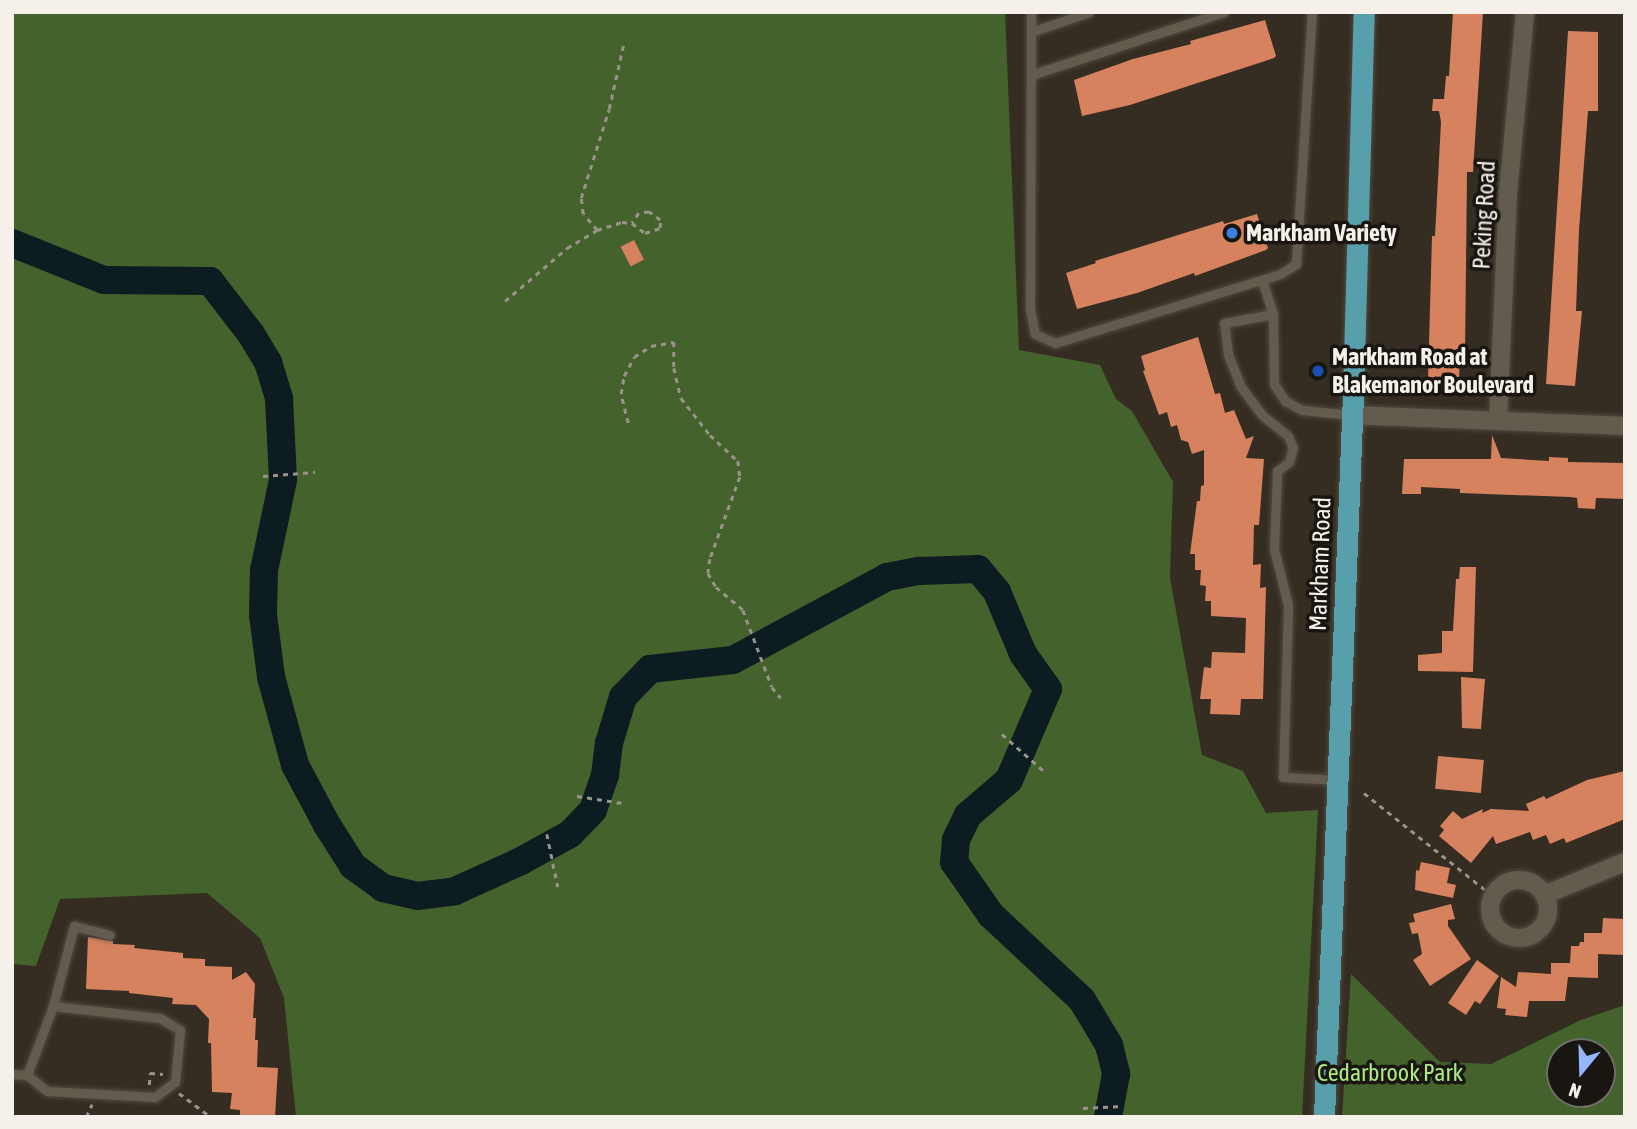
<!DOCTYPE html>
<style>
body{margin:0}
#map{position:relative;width:1637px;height:1129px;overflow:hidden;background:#352d22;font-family:"Asap Condensed",sans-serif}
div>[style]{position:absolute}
.green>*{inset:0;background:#43622c}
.river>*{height:28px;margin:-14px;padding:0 14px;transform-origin:14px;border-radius:14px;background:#0c1c20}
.building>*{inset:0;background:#d7825f;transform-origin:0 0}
.path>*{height:2.5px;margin-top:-1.25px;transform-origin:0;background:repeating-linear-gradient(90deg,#99938a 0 5px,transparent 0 10px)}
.roads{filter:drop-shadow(0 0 2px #504a40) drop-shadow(0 0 2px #504a40)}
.lane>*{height:9px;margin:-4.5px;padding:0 4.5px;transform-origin:4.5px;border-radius:4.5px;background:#645b4f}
.street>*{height:18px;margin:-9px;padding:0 9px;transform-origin:9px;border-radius:9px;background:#645b4f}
.street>.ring{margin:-9px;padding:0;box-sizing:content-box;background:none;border:18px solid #645b4f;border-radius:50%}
.primary>*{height:21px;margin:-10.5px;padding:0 10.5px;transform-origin:10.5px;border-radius:10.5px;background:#569fab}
.dots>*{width:19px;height:19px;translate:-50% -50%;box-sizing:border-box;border:4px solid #191611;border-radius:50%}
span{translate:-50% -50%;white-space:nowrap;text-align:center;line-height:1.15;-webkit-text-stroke:7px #191611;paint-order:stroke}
.street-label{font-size:24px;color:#f5f0e9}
.poi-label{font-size:24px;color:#f5f0e9;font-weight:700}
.left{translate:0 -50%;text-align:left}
.park-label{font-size:24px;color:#ade982}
.frame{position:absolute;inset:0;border:14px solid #f5f0e9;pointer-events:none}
.north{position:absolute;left:1546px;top:1038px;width:70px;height:70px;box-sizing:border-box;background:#191611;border:2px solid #716d67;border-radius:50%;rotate:199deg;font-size:19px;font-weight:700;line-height:28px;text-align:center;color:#f5f0e9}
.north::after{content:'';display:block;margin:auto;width:24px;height:32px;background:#95b6fd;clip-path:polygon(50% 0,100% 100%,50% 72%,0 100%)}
</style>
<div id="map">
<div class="green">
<i style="clip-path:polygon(12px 12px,1005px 12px,1019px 350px,1100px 365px,1116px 399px,1132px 411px,1173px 482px,1170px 578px,1202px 755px,1243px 771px,1266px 813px,1318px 810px,1302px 1117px,296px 1117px,284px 998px,260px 938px,207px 893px,60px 899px,36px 966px,12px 964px)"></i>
<i style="clip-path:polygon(evenodd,1351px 974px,1440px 1062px,1491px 1064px,1581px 1020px,1625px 1005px,1625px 1117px,1342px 1117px,1351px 974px,1560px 1052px,1602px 1052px,1602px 1094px,1560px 1094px,1560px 1052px)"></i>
</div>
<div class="river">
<i style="left:12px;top:243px;width:99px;rotate:21.9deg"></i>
<i style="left:104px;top:280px;width:106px;rotate:0.5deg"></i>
<i style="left:210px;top:281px;width:67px;rotate:52.3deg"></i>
<i style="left:251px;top:334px;width:33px;rotate:59deg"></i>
<i style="left:268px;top:362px;width:38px;rotate:73deg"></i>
<i style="left:279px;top:398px;width:82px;rotate:87.2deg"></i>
<i style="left:283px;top:480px;width:92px;rotate:101.9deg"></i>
<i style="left:264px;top:570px;width:45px;rotate:91.3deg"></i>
<i style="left:263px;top:615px;width:63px;rotate:82.6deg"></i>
<i style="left:271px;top:677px;width:91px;rotate:74.7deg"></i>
<i style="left:295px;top:765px;width:68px;rotate:61.9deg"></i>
<i style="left:327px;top:825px;width:49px;rotate:57.6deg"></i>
<i style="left:353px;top:866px;width:37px;rotate:36deg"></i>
<i style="left:383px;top:888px;width:35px;rotate:13deg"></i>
<i style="left:417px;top:896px;width:38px;rotate:-7deg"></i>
<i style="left:455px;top:891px;width:72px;rotate:-24.4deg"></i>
<i style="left:521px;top:861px;width:56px;rotate:-28.9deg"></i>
<i style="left:570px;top:834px;width:33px;rotate:-46deg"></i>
<i style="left:593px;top:810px;width:37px;rotate:-71deg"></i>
<i style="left:605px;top:775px;width:32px;rotate:-83deg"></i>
<i style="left:609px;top:743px;width:48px;rotate:-73.1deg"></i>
<i style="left:623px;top:697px;width:39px;rotate:-46deg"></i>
<i style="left:650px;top:669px;width:83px;rotate:-6.2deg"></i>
<i style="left:733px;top:660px;width:175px;rotate:-28.3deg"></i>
<i style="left:887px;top:577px;width:33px;rotate:-11deg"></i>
<i style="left:919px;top:571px;width:59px;rotate:-1.9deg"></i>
<i style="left:978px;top:569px;width:30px;rotate:50deg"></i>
<i style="left:997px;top:592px;width:67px;rotate:67.2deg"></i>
<i style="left:1023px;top:654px;width:43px;rotate:54.5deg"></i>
<i style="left:1048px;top:689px;width:99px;rotate:113.2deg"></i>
<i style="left:1009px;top:780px;width:54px;rotate:139.5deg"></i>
<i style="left:968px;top:815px;width:28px;rotate:116deg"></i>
<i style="left:956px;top:840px;width:22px;rotate:95deg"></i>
<i style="left:954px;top:862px;width:65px;rotate:55.1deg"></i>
<i style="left:991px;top:915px;width:125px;rotate:43deg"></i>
<i style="left:1082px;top:1000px;width:52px;rotate:59deg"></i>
<i style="left:1109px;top:1045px;width:30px;rotate:76deg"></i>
<i style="left:1116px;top:1074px;width:44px;rotate:100.5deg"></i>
</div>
<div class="building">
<i style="clip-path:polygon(1453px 12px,1483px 12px,1473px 172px,1467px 172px,1465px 355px,1460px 355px,1459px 381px,1428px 380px,1432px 236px,1435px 236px,1441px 122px,1439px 111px,1432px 111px,1433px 99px,1444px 99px,1446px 76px,1449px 76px)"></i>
<i style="clip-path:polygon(1265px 20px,1276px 56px,1274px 58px,1130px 105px,1082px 116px,1074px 80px,1133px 59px,1191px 44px,1190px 41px)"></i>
<i style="clip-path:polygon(1568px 31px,1598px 32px,1598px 111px,1588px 111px,1579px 230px,1576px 311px,1582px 311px,1575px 386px,1546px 384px)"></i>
<i style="clip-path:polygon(1257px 214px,1268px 248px,1266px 250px,1195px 276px,1194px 273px,1137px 293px,1077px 309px,1066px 273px,1096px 263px,1095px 261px,1223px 221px,1224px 224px)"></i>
<i style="left:634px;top:240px;width:22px;height:15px;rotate:63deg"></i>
<i style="clip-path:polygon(1198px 337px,1215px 394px,1220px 393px,1225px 413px,1234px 410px,1246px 439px,1254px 436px,1246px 458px,1264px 459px,1259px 525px,1254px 525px,1253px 565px,1261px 564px,1260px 588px,1266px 587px,1263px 699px,1241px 699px,1240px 715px,1210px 714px,1211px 699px,1200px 699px,1204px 667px,1211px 668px,1212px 652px,1245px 653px,1246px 618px,1211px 616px,1211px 601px,1205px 601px,1206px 586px,1200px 585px,1201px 570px,1195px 570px,1195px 554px,1190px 554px,1197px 501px,1200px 501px,1201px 486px,1204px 485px,1204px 450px,1192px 454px,1188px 442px,1181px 440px,1177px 425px,1171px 427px,1167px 412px,1159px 415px,1143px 371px,1145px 370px,1141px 356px)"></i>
<i style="clip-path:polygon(1492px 435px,1501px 458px,1549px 461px,1549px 457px,1568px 458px,1568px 462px,1625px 463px,1625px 499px,1596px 498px,1595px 509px,1578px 508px,1577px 498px,1570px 497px,1460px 493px,1460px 489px,1421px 487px,1421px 494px,1402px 494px,1404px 459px,1491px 459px)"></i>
<i style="clip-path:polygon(1460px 567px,1476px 567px,1473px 672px,1418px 671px,1418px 655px,1442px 653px,1442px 631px,1453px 631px,1456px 579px,1459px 579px)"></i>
<i style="clip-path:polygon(1461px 677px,1485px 679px,1481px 729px,1462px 728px)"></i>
<i style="left:1438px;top:756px;width:46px;height:33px;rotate:5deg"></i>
<i style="clip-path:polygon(1625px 771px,1625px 819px,1566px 843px,1564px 838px,1550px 844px,1546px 835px,1533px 840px,1530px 832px,1496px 844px,1493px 836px,1471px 863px,1439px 836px,1444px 830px,1440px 826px,1453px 811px,1462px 819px,1483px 809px,1482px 813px,1491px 809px,1529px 811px,1526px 804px,1544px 796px,1546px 799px,1587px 780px)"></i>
<i style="clip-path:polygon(1421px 862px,1450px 868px,1447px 883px,1456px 885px,1453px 898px,1415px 890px,1416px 870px,1419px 871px)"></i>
<i style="clip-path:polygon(1451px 904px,1455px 919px,1448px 920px,1448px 926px,1471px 959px,1430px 986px,1413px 960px,1422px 954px,1418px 933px,1412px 934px,1409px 923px,1415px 922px,1413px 914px)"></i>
<i style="clip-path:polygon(1603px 918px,1625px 919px,1625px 955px,1598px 954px,1598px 978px,1568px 977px,1565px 1001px,1529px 1001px,1527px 1017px,1505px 1015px,1506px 1009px,1497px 1008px,1501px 977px,1516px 987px,1518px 972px,1551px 974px,1551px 963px,1570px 963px,1571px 946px,1579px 946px,1580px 942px,1584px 942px,1584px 933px,1602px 933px)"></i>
<i style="clip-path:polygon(88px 937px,113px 941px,113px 944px,135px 945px,134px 948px,183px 953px,183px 958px,205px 959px,205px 966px,232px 967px,232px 980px,246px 972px,255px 984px,253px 1018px,256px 1018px,255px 1040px,258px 1040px,257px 1067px,278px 1068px,275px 1117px,240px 1117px,240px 1110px,230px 1109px,232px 1093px,212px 1092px,211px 1043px,208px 1043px,209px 1019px,196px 1005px,172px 1004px,173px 998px,129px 993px,129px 991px,86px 989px)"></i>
<i style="clip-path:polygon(1477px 960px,1499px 976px,1480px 1004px,1475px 1001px,1466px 1015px,1448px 1003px)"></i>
</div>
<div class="path">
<i style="left:597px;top:230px;width:21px;rotate:-131deg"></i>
<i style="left:583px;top:214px;width:16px;rotate:-97deg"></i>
<i style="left:581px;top:198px;width:93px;rotate:-72.5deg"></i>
<i style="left:609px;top:109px;width:69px;rotate:-77.4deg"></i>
<i style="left:505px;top:301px;width:82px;rotate:-40.5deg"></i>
<i style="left:567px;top:248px;width:35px;rotate:-31deg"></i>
<i style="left:597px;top:230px;width:26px;rotate:-18deg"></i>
<i style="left:622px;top:222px;width:10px;rotate:6deg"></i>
<i style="left:632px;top:223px;width:16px;rotate:38deg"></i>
<i style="left:645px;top:233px;width:16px;rotate:-18deg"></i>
<i style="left:660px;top:228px;width:8px;rotate:-90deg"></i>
<i style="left:660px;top:220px;width:14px;rotate:-144deg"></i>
<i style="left:649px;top:212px;width:10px;rotate:174deg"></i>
<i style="left:639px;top:213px;width:12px;rotate:125deg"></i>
<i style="left:628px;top:423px;width:30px;rotate:-104deg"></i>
<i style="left:621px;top:394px;width:18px;rotate:-81deg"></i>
<i style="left:624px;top:376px;width:21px;rotate:-62deg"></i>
<i style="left:634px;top:357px;width:20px;rotate:-33deg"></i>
<i style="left:651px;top:346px;width:23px;rotate:-10deg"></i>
<i style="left:674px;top:342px;width:26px;rotate:90deg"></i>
<i style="left:674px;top:368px;width:31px;rotate:77deg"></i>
<i style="left:681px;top:398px;width:47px;rotate:51.9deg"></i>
<i style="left:710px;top:435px;width:38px;rotate:43deg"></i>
<i style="left:738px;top:461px;width:16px;rotate:83deg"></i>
<i style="left:740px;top:477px;width:87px;rotate:110.1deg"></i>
<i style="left:710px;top:559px;width:14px;rotate:98deg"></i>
<i style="left:708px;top:573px;width:16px;rotate:60deg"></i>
<i style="left:716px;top:587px;width:35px;rotate:40deg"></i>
<i style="left:743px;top:610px;width:82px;rotate:69.4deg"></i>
<i style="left:772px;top:687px;width:14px;rotate:51deg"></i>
<i style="left:263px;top:476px;width:52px;rotate:-4.4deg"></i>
<i style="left:1002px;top:734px;width:57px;rotate:41.5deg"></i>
<i style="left:1364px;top:793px;width:165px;rotate:38.6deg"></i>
<i style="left:577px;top:796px;width:46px;rotate:8.8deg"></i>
<i style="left:547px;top:834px;width:54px;rotate:78.3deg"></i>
<i style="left:149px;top:1085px;width:12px;rotate:-85deg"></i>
<i style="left:150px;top:1073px;width:13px;rotate:4deg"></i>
<i style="left:179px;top:1093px;width:40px;rotate:37deg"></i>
<i style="left:1083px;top:1108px;width:39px;rotate:-3deg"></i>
<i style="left:86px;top:1117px;width:14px;rotate:-65deg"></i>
</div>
<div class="roads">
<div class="lane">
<i style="left:1031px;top:12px;width:297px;rotate:90.2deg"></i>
<i style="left:1030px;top:309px;width:25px;rotate:79deg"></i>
<i style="left:1035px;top:334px;width:22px;rotate:24deg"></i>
<i style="left:1055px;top:343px;width:235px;rotate:-17deg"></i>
<i style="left:1280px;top:274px;width:19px;rotate:-32deg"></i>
<i style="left:1296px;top:264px;width:253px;rotate:-86.4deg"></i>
<i style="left:1031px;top:32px;width:61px;rotate:-19deg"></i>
<i style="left:1031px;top:75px;width:203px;rotate:-18.1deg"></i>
<i style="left:1262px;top:280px;width:36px;rotate:72deg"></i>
<i style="left:1338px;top:780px;width:55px;rotate:-176.9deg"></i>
<i style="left:1283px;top:777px;width:172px;rotate:-88.3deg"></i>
<i style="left:1288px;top:605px;width:58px;rotate:-104deg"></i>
<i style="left:1274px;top:549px;width:78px;rotate:-87.8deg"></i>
<i style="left:1277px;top:471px;width:15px;rotate:-37deg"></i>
<i style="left:1289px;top:462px;width:15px;rotate:-74deg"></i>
<i style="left:1293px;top:448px;width:13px;rotate:-113deg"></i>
<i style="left:1288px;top:436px;width:33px;rotate:-141deg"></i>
<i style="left:1262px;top:415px;width:35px;rotate:-127deg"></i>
<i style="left:1241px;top:387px;width:35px;rotate:-112deg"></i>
<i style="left:1228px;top:354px;width:31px;rotate:-97deg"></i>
<i style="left:1224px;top:323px;width:50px;rotate:-10.4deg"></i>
<i style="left:1273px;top:314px;width:70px;rotate:89.2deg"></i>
<i style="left:1274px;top:384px;width:20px;rotate:57deg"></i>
<i style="left:1285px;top:401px;width:19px;rotate:28deg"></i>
<i style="left:1302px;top:410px;width:50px;rotate:5.7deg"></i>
<i style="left:53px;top:1006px;width:83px;rotate:-75.3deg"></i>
<i style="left:74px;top:926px;width:37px;rotate:14deg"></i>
<i style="left:12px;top:1074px;width:15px;rotate:4deg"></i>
<i style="left:27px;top:1075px;width:26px;rotate:39deg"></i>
<i style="left:47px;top:1091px;width:108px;rotate:3.2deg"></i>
<i style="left:155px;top:1097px;width:25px;rotate:-37deg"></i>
<i style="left:175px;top:1082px;width:52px;rotate:-84.5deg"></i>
<i style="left:180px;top:1030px;width:23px;rotate:-149deg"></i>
<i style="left:160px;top:1018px;width:108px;rotate:-173.6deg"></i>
<i style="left:53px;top:1006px;width:74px;rotate:110.6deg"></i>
</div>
<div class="street">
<i style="left:1352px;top:415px;width:273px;rotate:2.3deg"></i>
<i style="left:1498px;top:421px;width:228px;rotate:-87.5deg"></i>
<i style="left:1508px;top:193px;width:182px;rotate:-84.6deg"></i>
<i class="ring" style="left:1490px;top:880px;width:40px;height:40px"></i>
<i style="left:1544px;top:895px;width:87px;rotate:-22.2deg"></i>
</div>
<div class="primary">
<i style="left:1324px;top:1117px;width:723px;rotate:-87.7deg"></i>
<i style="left:1353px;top:395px;width:383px;rotate:-88.4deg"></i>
</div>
</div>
<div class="dots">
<i style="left:1232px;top:233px;background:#3f7fe0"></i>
<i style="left:1318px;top:371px;background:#1a4fb4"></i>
</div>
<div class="street-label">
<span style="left:1484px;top:215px;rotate:-87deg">Peking Road</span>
<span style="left:1320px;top:564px;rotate:-88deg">Markham Road</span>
</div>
<div class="poi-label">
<span class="left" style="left:1246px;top:233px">Markham Variety</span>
<span class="left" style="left:1332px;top:371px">Markham Road at<br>Blakemanor Boulevard</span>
</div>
<div class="park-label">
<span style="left:1390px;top:1073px">Cedarbrook Park</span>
</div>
<div class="frame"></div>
<div class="north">N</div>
</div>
